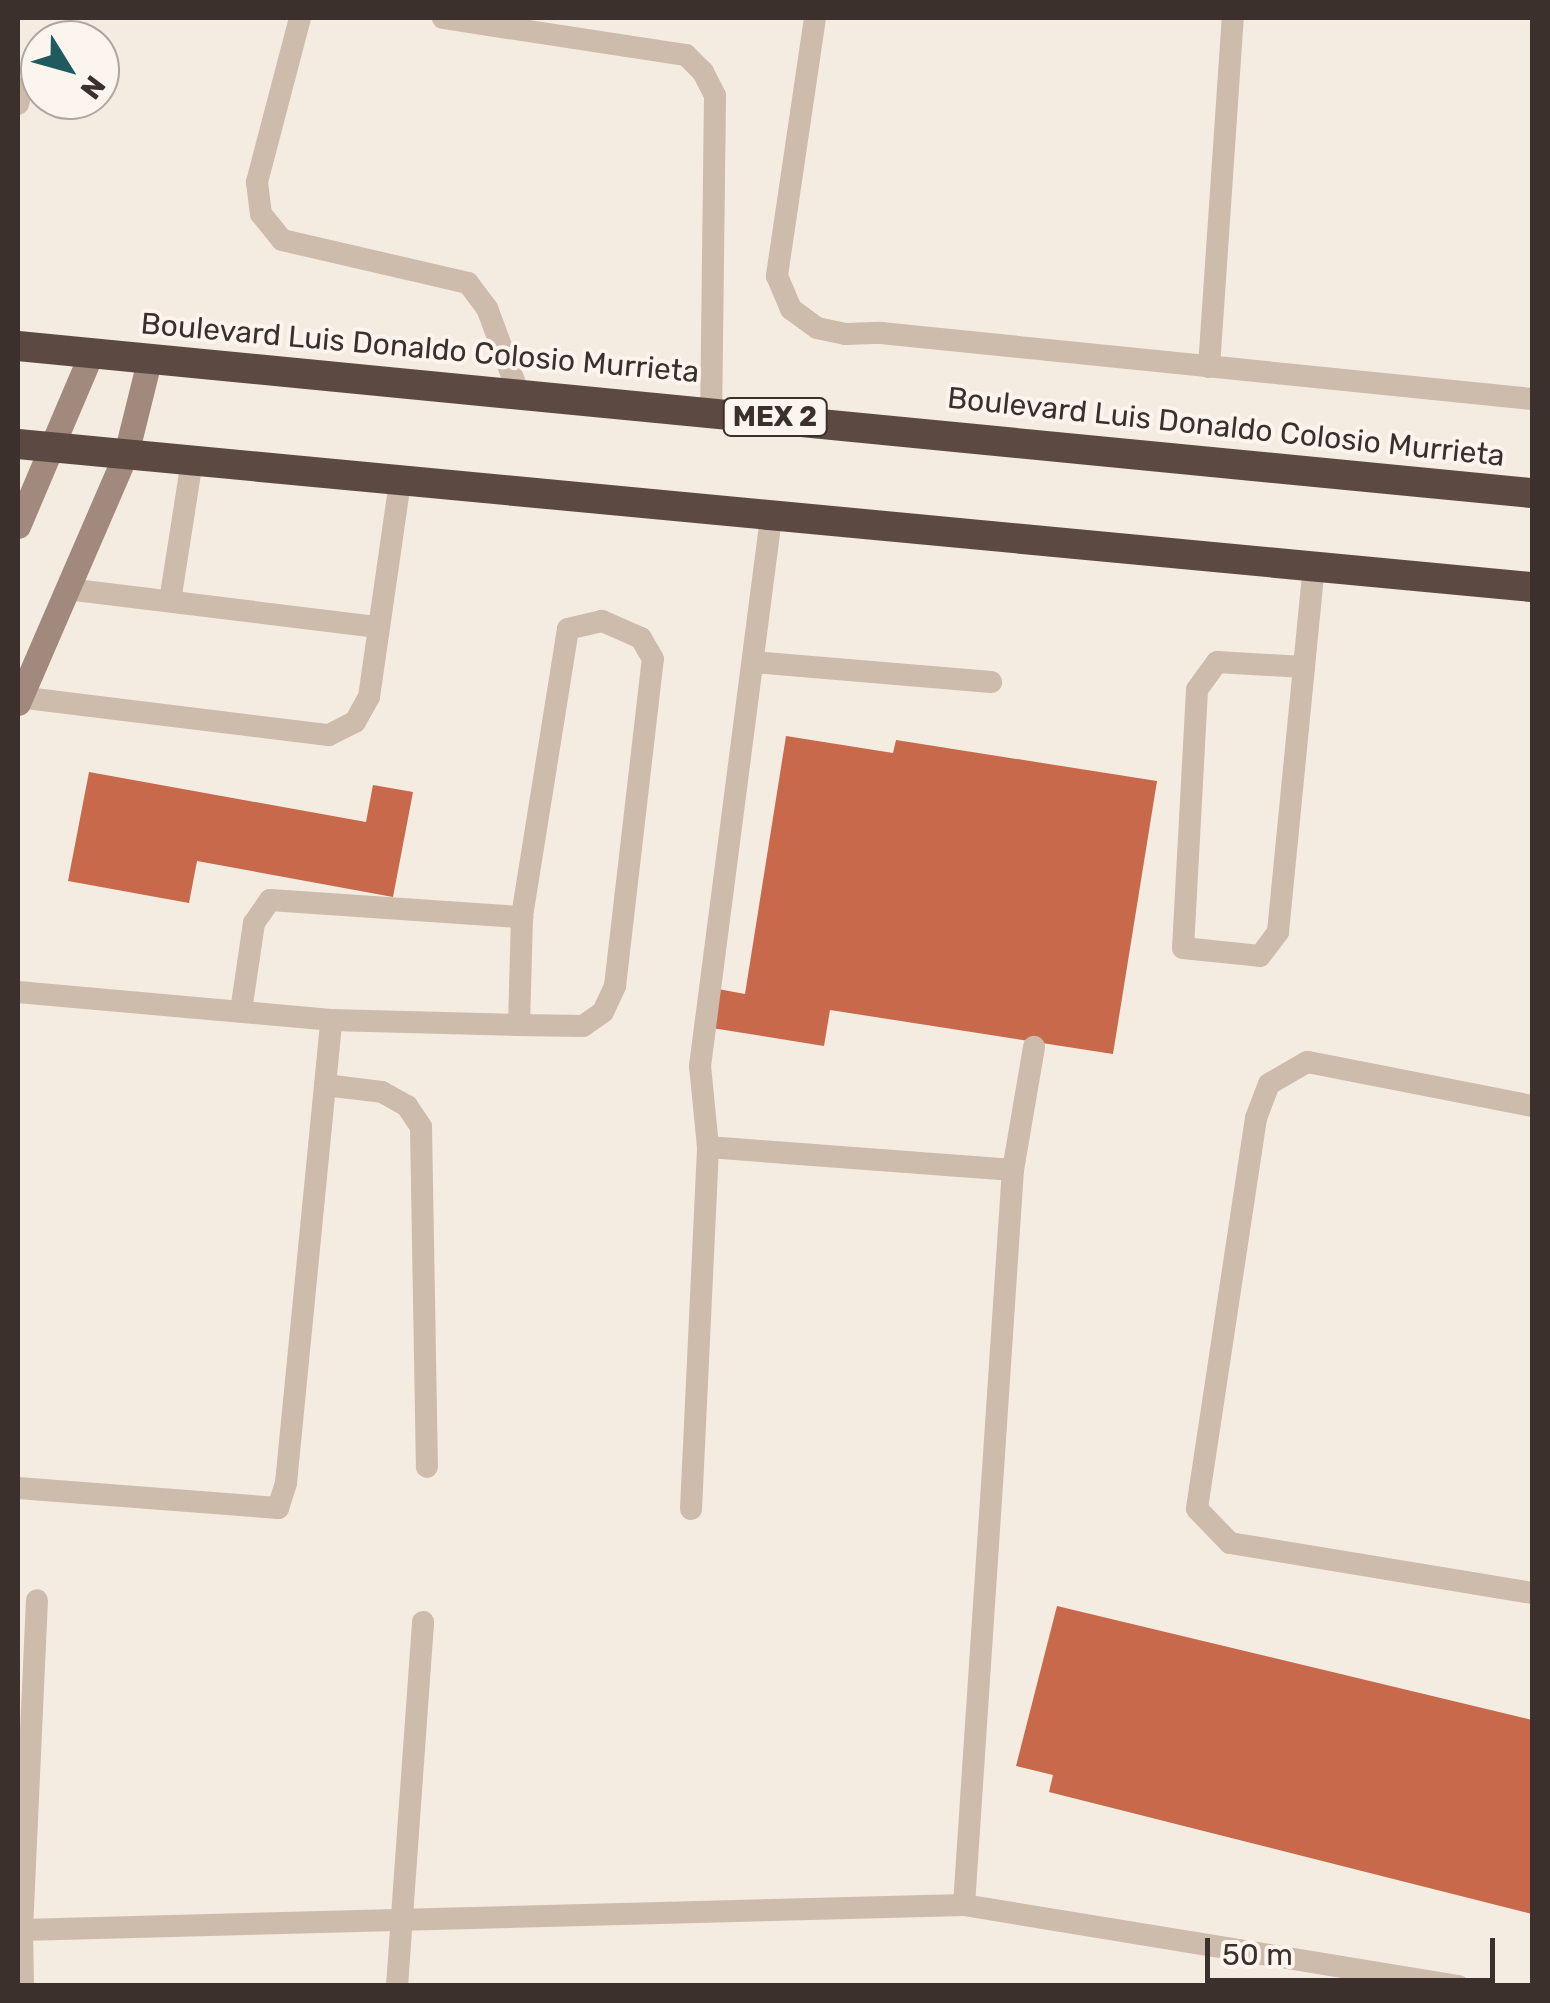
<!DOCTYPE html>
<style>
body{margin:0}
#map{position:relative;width:1550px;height:2003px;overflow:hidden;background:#f4ebe1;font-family:Rubik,sans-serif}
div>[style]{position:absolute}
.building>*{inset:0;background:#c8694b}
.lane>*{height:22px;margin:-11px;padding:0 11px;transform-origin:11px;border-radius:11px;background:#cdbbac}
.secondary>*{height:25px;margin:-12.5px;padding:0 12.5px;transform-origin:12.5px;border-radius:12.5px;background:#a18a7d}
.highway>*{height:30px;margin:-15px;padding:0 15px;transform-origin:15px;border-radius:15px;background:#5c4a42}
span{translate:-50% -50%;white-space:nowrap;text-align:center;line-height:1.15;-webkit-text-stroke:8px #fbf5ee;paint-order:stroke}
.shield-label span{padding:2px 8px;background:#fbf5ee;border:2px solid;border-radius:8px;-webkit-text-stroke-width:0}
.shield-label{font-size:28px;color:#3b302b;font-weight:700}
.street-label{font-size:30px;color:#3b302b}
.frame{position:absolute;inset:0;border:20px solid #3b302b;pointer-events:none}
.north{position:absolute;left:20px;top:20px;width:100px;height:100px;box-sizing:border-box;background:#fbf5ee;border:2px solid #aea6a0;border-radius:50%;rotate:127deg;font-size:28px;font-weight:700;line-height:40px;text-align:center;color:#3b302b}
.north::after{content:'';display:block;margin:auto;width:35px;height:45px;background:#1f5a5e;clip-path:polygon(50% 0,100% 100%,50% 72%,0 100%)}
.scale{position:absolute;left:1205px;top:1938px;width:290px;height:45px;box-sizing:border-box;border:5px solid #3b302b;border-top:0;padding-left:12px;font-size:30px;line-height:35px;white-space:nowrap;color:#3b302b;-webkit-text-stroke:8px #fbf5ee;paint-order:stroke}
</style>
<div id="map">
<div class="building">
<i style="clip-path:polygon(786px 736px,893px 753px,896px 740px,1157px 781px,1113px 1054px,830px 1010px,824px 1046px,712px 1028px,718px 989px,745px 994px)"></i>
<i style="clip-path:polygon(89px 772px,366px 822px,373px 785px,413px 792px,393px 897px,197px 861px,189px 903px,68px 881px)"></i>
<i style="clip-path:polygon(1057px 1606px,1532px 1720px,1532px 1914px,1049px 1792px,1053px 1775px,1016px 1766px)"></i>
</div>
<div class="lane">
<i style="left:300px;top:18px;width:170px;rotate:104.7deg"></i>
<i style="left:257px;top:182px;width:32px;rotate:83deg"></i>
<i style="left:261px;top:214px;width:33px;rotate:51deg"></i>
<i style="left:282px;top:240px;width:191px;rotate:13deg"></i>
<i style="left:468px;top:283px;width:31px;rotate:53deg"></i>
<i style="left:487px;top:308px;width:90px;rotate:69.7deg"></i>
<i style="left:443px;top:18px;width:246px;rotate:8.7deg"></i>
<i style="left:686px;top:55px;width:24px;rotate:45deg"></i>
<i style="left:703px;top:72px;width:27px;rotate:63deg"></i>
<i style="left:715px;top:96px;width:314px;rotate:90.7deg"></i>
<i style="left:815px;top:18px;width:261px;rotate:98.4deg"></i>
<i style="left:777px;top:276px;width:36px;rotate:67deg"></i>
<i style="left:791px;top:309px;width:32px;rotate:36deg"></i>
<i style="left:817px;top:328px;width:29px;rotate:12deg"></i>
<i style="left:845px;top:334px;width:36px;rotate:-2deg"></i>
<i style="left:881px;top:333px;width:654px;rotate:5.79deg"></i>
<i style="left:18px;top:89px;width:5px;rotate:53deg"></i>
<i style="left:21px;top:93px;width:11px;rotate:105deg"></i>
<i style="left:1209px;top:367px;width:350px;rotate:-86.1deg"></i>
<i style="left:67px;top:589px;width:313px;rotate:7deg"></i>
<i style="left:170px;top:601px;width:143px;rotate:-81.1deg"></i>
<i style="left:753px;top:662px;width:239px;rotate:4.8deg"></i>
<i style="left:1304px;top:667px;width:87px;rotate:-176.7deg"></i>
<i style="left:1217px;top:662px;width:34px;rotate:126deg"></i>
<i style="left:1197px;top:690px;width:258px;rotate:93.1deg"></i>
<i style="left:1183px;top:948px;width:77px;rotate:5.9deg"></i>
<i style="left:1260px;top:956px;width:30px;rotate:-53deg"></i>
<i style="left:1278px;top:932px;width:367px;rotate:-84.4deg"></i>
<i style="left:18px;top:697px;width:313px;rotate:7deg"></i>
<i style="left:329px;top:735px;width:29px;rotate:-27deg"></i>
<i style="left:355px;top:722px;width:29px;rotate:-61deg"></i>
<i style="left:369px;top:697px;width:218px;rotate:-81.8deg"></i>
<i style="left:18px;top:992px;width:314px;rotate:5.1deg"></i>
<i style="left:331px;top:1020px;width:188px;rotate:1.5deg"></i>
<i style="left:519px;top:1025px;width:64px;rotate:0.9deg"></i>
<i style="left:583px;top:1026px;width:24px;rotate:-35deg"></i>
<i style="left:603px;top:1012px;width:29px;rotate:-65deg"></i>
<i style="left:615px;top:986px;width:329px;rotate:-83.4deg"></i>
<i style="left:653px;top:659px;width:24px;rotate:-120deg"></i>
<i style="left:641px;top:638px;width:43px;rotate:-156.4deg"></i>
<i style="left:602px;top:621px;width:35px;rotate:167deg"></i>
<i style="left:568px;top:629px;width:292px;rotate:99.1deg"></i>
<i style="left:522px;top:917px;width:108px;rotate:91.6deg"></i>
<i style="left:241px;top:1011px;width:89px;rotate:-81.6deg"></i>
<i style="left:254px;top:923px;width:28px;rotate:-55deg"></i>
<i style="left:270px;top:900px;width:253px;rotate:3.9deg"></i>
<i style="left:325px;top:1085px;width:57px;rotate:7deg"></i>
<i style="left:382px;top:1092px;width:29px;rotate:29deg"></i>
<i style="left:407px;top:1106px;width:25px;rotate:56deg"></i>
<i style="left:421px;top:1127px;width:340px;rotate:89deg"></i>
<i style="left:1532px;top:1106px;width:229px;rotate:-168.9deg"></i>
<i style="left:1307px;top:1062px;width:44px;rotate:149.9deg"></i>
<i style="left:1269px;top:1084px;width:36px;rotate:111deg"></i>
<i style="left:1256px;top:1118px;width:395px;rotate:98.6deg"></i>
<i style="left:1197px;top:1509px;width:47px;rotate:45.9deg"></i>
<i style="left:1230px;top:1543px;width:306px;rotate:9.4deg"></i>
<i style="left:1013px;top:1170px;width:125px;rotate:-80.3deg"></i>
<i style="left:18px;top:1488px;width:261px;rotate:4.4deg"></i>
<i style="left:278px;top:1508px;width:26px;rotate:-72deg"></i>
<i style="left:286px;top:1483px;width:465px;rotate:-84.4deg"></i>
<i style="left:691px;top:1509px;width:362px;rotate:-87.3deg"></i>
<i style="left:708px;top:1147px;width:81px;rotate:-95.6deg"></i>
<i style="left:700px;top:1066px;width:553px;rotate:-82.62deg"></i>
<i style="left:964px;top:1905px;width:501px;rotate:9.31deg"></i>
<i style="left:22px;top:1930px;width:330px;rotate:-87.4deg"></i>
<i style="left:23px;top:1986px;width:56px;rotate:-91deg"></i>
<i style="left:22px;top:1930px;width:942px;rotate:-1.52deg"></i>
<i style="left:964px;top:1905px;width:737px;rotate:-86.19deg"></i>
<i style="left:1013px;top:1170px;width:306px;rotate:-175.7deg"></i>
<i style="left:397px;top:1986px;width:365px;rotate:-85.9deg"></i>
</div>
<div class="secondary">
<i style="left:18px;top:526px;width:189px;rotate:-67deg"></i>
<i style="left:18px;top:703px;width:271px;rotate:-66.6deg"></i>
<i style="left:126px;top:454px;width:100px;rotate:-76.1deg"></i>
</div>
<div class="highway">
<i style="left:18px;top:346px;width:1521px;rotate:5.55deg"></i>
<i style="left:18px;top:444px;width:1521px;rotate:5.4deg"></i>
</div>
<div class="shield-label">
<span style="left:775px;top:417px">MEX 2</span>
</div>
<div class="street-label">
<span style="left:420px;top:348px;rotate:5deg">Boulevard Luis Donaldo Colosio Murrieta</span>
<span style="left:1226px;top:427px;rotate:6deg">Boulevard Luis Donaldo Colosio Murrieta</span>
</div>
<div class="frame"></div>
<div class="north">N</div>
<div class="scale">50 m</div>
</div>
